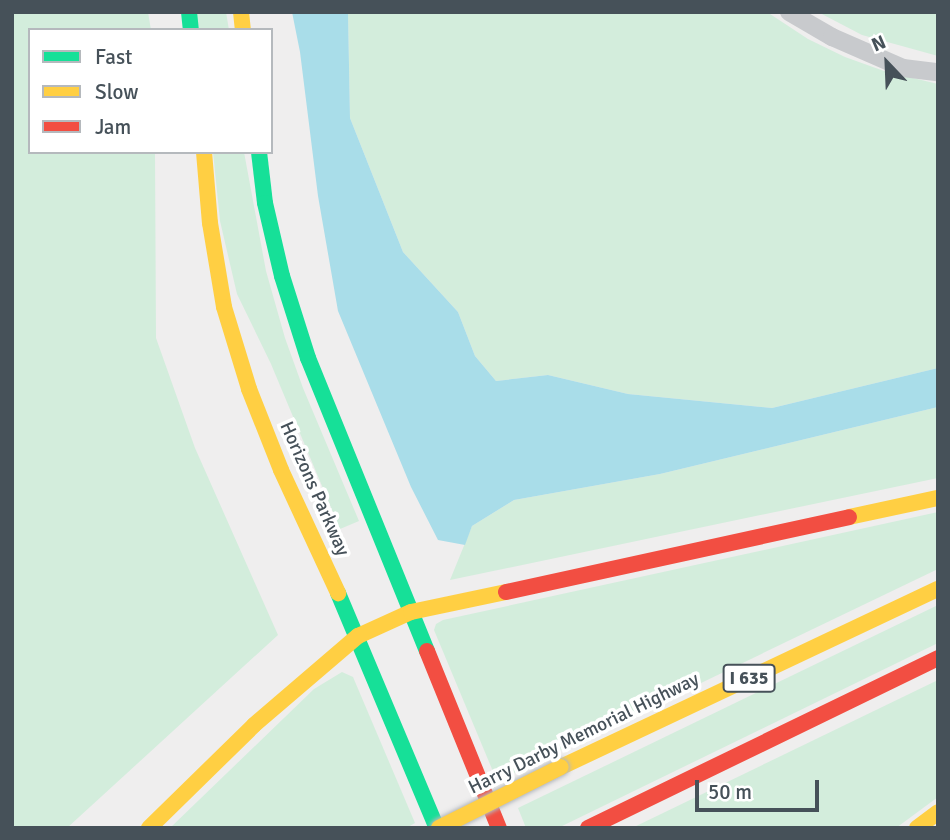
<!DOCTYPE html>
<style>
body{margin:0}
#map{position:relative;width:950px;height:840px;overflow:hidden;background:#efeeee;font-family:Signika,sans-serif}
div>[style]{position:absolute}
.green>*{inset:0;background:#d3eddc}
.water>*{inset:0;background:#a9dde9}
.street>*{height:18px;margin:-9px;padding:0 9px;transform-origin:9px;border-radius:9px;background:#c8cacd}
.fast>*{height:16px;margin:-8px;padding:0 8px;transform-origin:8px;border-radius:8px;background:#16e098}
.slow>*{height:16px;margin:-8px;padding:0 8px;transform-origin:8px;border-radius:8px;background:#ffcf43}
.jam>*{height:16px;margin:-8px;padding:0 8px;transform-origin:8px;border-radius:8px;background:#f24e42}
.bridges{filter:drop-shadow(0 0 2px #b4b8bd) drop-shadow(0 0 2px #b4b8bd)}
.slow-bridge>*{height:16px;margin:-8px;padding:0 8px;transform-origin:8px;border-radius:8px;background:#ffcf43}
span{translate:-50% -50%;white-space:nowrap;text-align:center;line-height:1.15;-webkit-text-stroke:7px #fff;paint-order:stroke}
.shield-label span{padding:2px 5px;background:#fff;border:2px solid;border-radius:5px;-webkit-text-stroke-width:0}
.shield-label{font-size:18px;color:#465159;font-weight:700}
.street-label{font-size:19px;color:#465159}
.frame{position:absolute;inset:0;border:14px solid #465159;pointer-events:none}
.legend{position:absolute;left:28px;top:28px;width:245px;height:126px;box-sizing:border-box;background:#fff;border:2px solid #b5b9bd;margin:0;padding:9px 12px;list-style:none;font-size:21px;color:#465159}
.legend li{display:flex;align-items:center;gap:14px;height:35px}
.legend b{width:35px;border:2px solid #b5b9bd}
.north{position:absolute;left:852px;top:28px;width:70px;height:70px;-webkit-text-stroke:5px #fff;paint-order:stroke;rotate:337deg;font-size:19px;font-weight:700;line-height:28px;text-align:center;color:#465159}
.north::after{content:'';display:block;margin:auto;width:24px;height:32px;background:#465159;clip-path:polygon(50% 0,100% 100%,50% 72%,0 100%)}
.scale{position:absolute;left:695px;top:780px;width:124px;height:32px;box-sizing:border-box;border:4px solid #465159;border-top:0;padding-left:9px;font-size:21px;line-height:24px;white-space:nowrap;color:#465159;-webkit-text-stroke:5px #fff;paint-order:stroke}
</style>
<div id="map">
<div class="green">
<i style="clip-path:polygon(12px 12px,148px 12px,151px 30px,30px 30px,30px 152px,155px 152px,156px 338px,195px 448px,278px 635px,67px 828px,12px 828px)"></i>
<i style="clip-path:polygon(196px 12px,226px 12px,229px 30px,199px 30px)"></i>
<i style="clip-path:polygon(348px 12px,767px 12px,808px 39px,845px 57px,884px 71px,938px 84px,938px 368px,772px 408px,628px 394px,548px 375px,496px 381px,475px 356px,458px 312px,403px 252px,350px 118px)"></i>
<i style="clip-path:polygon(818px 12px,938px 12px,938px 56px,862px 35px)"></i>
<i style="clip-path:polygon(213px 152px,244px 152px,266px 271px,285px 338px,303px 388px,359px 521px,340px 529px,271px 364px,237px 294px,220px 221px)"></i>
<i style="clip-path:polygon(938px 407px,938px 478px,450px 580px,472px 526px,514px 500px,660px 474px)"></i>
<i style="clip-path:polygon(938px 512px,938px 569px,497px 781px,434px 630px,436px 624px,443px 620px)"></i>
<i style="clip-path:polygon(938px 605px,938px 643px,558px 828px,526px 828px,518px 808px)"></i>
<i style="clip-path:polygon(342px 672px,353px 677px,415px 823px,406px 828px,170px 828px,314px 689px)"></i>
<i style="clip-path:polygon(938px 680px,938px 797px,896px 828px,632px 828px)"></i>
</div>
<div class="water">
<i style="clip-path:polygon(292px 12px,348px 12px,350px 118px,403px 252px,458px 312px,475px 356px,496px 381px,548px 375px,628px 394px,772px 408px,938px 368px,938px 407px,660px 474px,514px 500px,472px 526px,465px 545px,438px 540px,411px 487px,338px 311px,318px 196px,300px 52px)"></i>
</div>
<div class="street">
<i style="left:789px;top:12px;width:50px;rotate:30.2deg"></i>
<i style="left:832px;top:37px;width:77px;rotate:23.6deg"></i>
<i style="left:903px;top:68px;width:35px;rotate:7deg"></i>
</div>
<div class="fast">
<i style="left:189px;top:12px;width:18px;rotate:84deg"></i>
<i style="left:259px;top:152px;width:51px;rotate:83.3deg"></i>
<i style="left:265px;top:203px;width:75px;rotate:76.9deg"></i>
<i style="left:282px;top:276px;width:86px;rotate:72.4deg"></i>
<i style="left:308px;top:358px;width:316px;rotate:67.9deg"></i>
<i style="left:338px;top:593px;width:255px;rotate:67.2deg"></i>
</div>
<div class="slow">
<i style="left:241px;top:12px;width:18px;rotate:84deg"></i>
<i style="left:204px;top:152px;width:71px;rotate:85.2deg"></i>
<i style="left:210px;top:223px;width:85px;rotate:80.5deg"></i>
<i style="left:224px;top:307px;width:86px;rotate:73deg"></i>
<i style="left:249px;top:389px;width:87px;rotate:68.4deg"></i>
<i style="left:281px;top:470px;width:136px;rotate:65.1deg"></i>
<i style="left:849px;top:517px;width:91px;rotate:-12.1deg"></i>
<i style="left:561px;top:767px;width:417px;rotate:-25.3deg"></i>
<i style="left:149px;top:828px;width:147px;rotate:-44.4deg"></i>
<i style="left:254px;top:725px;width:137px;rotate:-40.6deg"></i>
<i style="left:358px;top:636px;width:58px;rotate:-24.4deg"></i>
<i style="left:411px;top:612px;width:97px;rotate:-11.9deg"></i>
<i style="left:917px;top:828px;width:26px;rotate:-37deg"></i>
</div>
<div class="jam">
<i style="left:506px;top:592px;width:351px;rotate:-12.3deg"></i>
<i style="left:427px;top:651px;width:191px;rotate:67.9deg"></i>
<i style="left:588px;top:828px;width:389px;rotate:-25.9deg"></i>
</div>
<div class="bridges">
<div class="slow-bridge">
<i style="left:439px;top:828px;width:136px;rotate:-26.6deg"></i>
</div>
</div>
<div class="shield-label">
<span style="left:749px;top:678px">I 635</span>
</div>
<div class="street-label">
<span style="left:314px;top:489px;rotate:66deg">Horizons Parkway</span>
<span style="left:584px;top:734px;rotate:-26deg">Harry Darby Memorial Highway</span>
</div>
<div class="frame"></div>
<ul class="legend">
<li><b style="height:9px;background:#16e098"></b>Fast</li>
<li><b style="height:9px;background:#ffcf43"></b>Slow</li>
<li><b style="height:9px;background:#f24e42"></b>Jam</li>
</ul>
<div class="north">N</div>
<div class="scale">50 m</div>
</div>
